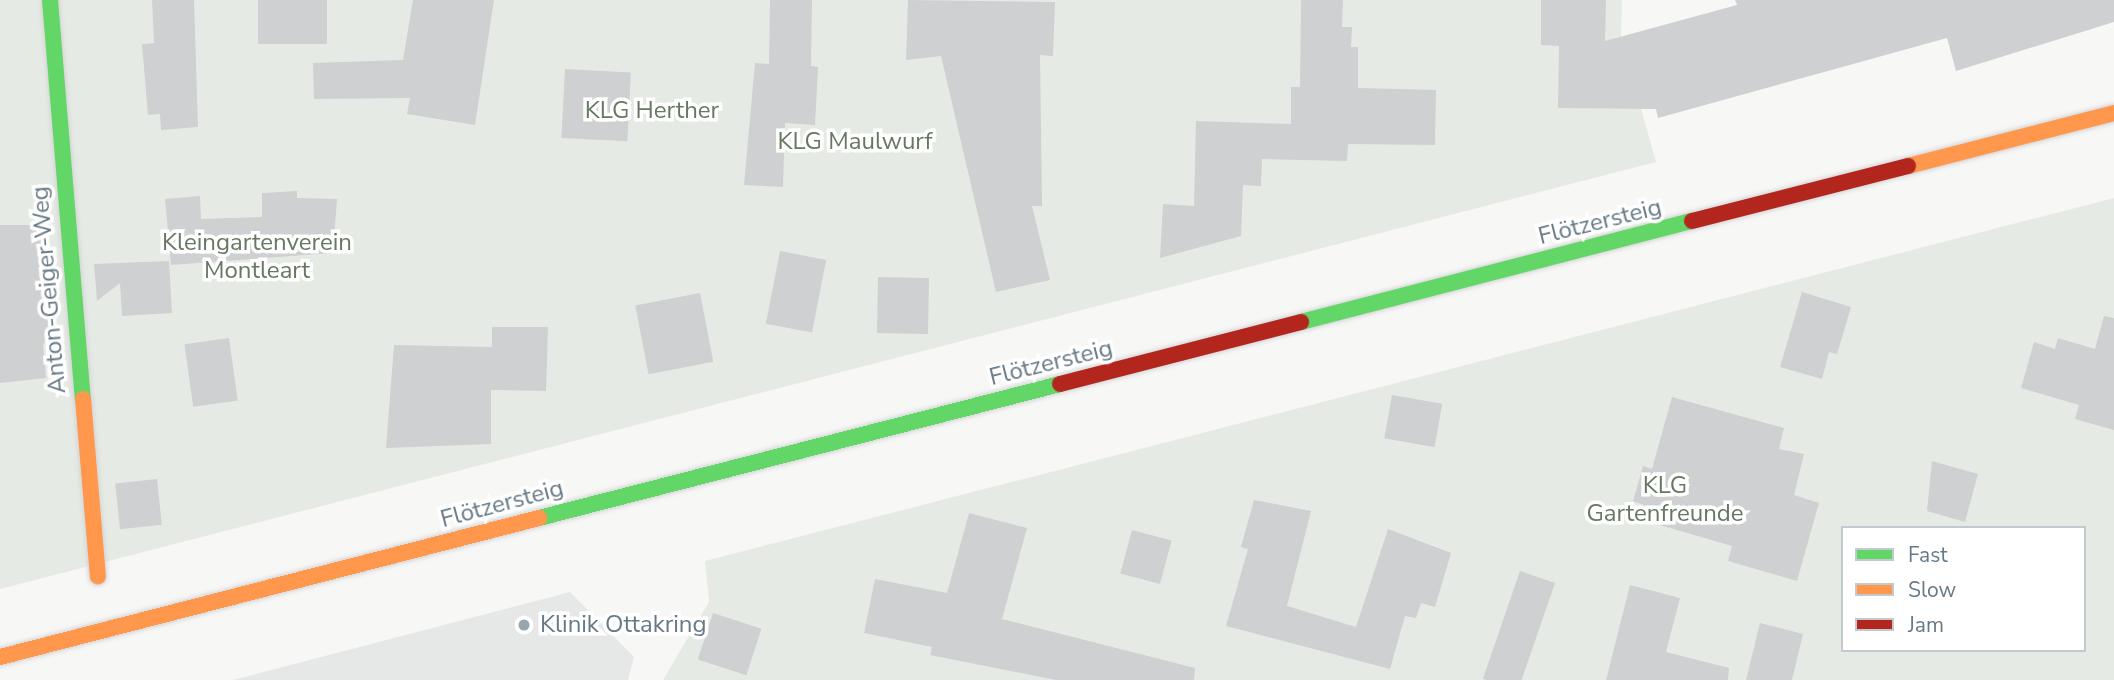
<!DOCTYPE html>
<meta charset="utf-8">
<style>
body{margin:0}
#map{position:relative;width:2114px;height:680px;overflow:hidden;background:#f7f7f6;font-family:"Nunito Sans",sans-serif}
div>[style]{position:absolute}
.built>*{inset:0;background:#e6e7e7}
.green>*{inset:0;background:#e6eae4}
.building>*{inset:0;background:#cfd0d1;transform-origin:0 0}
.roads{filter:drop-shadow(0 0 2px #d4d5d6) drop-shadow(0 0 2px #d4d5d6)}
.fast>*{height:16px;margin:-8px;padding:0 8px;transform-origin:8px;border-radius:8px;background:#63d668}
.slow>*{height:16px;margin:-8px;padding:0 8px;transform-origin:8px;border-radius:8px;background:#ff974d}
.jam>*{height:16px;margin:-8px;padding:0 8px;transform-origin:8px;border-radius:8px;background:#b3261e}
.dots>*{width:19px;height:19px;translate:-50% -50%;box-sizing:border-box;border:4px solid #fff;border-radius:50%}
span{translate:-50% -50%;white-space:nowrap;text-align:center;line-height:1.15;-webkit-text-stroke:7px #fff;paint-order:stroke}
.park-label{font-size:24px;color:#667861}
.street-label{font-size:24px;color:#667986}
.poi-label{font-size:24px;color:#667986}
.left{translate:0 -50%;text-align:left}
.legend{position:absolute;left:1841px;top:526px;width:245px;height:126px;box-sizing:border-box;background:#fff;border:2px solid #c2c9cf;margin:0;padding:9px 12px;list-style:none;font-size:21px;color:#667986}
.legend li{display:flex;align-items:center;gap:14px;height:35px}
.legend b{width:35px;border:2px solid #c2c9cf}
</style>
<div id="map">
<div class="built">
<i style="clip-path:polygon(570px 592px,634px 657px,628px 680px,233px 680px)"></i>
</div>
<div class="green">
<i style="clip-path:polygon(0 0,1622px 0,1621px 37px,1656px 162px,0 589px)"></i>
<i style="clip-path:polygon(evenodd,2114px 198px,2114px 680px,663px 680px,709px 602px,705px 561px,2114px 198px,1843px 528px,2084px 528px,2084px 650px,1843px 650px,1843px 528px)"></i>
</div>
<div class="building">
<i style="clip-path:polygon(152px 0,194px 0,198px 127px,161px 130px,160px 114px,148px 115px,142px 44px,154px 43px)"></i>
<i style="left:258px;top:0;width:69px;height:44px"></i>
<i style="clip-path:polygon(413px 0,494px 0,475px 125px,407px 114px,410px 98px,314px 99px,313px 63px,403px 60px)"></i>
<i style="clip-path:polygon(770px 0,812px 0,811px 66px,818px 67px,815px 125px,785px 123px,783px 187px,744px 185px,755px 63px,769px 64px)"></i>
<i style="clip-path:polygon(908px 0,1055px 2px,1053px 56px,1040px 55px,1042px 206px,1032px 206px,1050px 280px,996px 292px,941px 56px,906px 60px)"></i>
<i style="clip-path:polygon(1301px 0,1343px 0,1342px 27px,1352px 27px,1351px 47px,1358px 47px,1358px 88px,1436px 90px,1435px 145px,1348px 144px,1347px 161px,1262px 159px,1261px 186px,1243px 185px,1241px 236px,1160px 258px,1163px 204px,1194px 206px,1196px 121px,1291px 124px,1291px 87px,1300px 87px)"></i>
<i style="clip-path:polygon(1541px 0,1606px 0,1605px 41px,1737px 5px,1735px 0,2114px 0,2114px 22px,1956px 71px,1947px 38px,1658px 118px,1656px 109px,1558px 108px,1559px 46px,1541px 45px)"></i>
<i style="left:565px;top:69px;width:66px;height:69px;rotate:3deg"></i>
<i style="clip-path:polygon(297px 191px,297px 198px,337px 199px,333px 253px,171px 265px,165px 199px,200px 196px,201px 219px,262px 217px,262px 193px)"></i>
<i style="clip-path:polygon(0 225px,47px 225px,56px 334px,43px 344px,46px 378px,0 383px)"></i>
<i style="left:780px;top:251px;width:47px;height:74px;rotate:11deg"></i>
<i style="clip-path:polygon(169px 261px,172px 313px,122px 316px,120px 283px,97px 301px,94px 264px)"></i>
<i style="left:878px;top:277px;width:51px;height:56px;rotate:1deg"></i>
<i style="clip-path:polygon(1802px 292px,1851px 307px,1837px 354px,1829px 352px,1822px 379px,1780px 367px)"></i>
<i style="left:700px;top:293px;width:70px;height:66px;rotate:79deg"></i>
<i style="clip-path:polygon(2104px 316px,2114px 318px,2114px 430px,2075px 419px,2079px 405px,2021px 388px,2034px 342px,2055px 349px,2058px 338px,2095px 349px)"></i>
<i style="clip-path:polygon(492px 327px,548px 327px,546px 391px,491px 390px,491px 444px,386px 448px,394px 345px,492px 347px)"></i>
<i style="left:229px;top:338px;width:63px;height:45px;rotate:82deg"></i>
<i style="left:1392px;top:395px;width:51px;height:44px;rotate:10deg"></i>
<i style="clip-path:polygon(1672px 397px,1784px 428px,1779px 449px,1804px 454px,1794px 495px,1819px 503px,1797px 581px,1728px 561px,1732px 546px,1639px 519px,1644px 505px,1633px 501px,1643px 466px,1652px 469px)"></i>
<i style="clip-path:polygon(1932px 461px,1978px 474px,1965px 522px,1927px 511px)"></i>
<i style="left:157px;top:479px;width:46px;height:42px;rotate:84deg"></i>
<i style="clip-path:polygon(1254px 500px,1311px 511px,1287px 606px,1356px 627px,1388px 529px,1451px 553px,1435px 607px,1421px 603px,1416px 618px,1405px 616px,1390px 669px,1226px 626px,1248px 549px,1241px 547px)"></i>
<i style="clip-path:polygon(969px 513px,1027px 528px,1002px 619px,1195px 668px,1194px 680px,1056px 680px,930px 655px,932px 647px,864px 633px,875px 579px,947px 593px)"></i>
<i style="left:1132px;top:530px;width:41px;height:45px;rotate:15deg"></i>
<i style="left:1520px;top:571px;width:37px;height:114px;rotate:19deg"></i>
<i style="clip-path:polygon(1630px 585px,1680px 598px,1666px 652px,1729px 668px,1728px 680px,1606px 680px)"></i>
<i style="left:713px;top:613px;width:51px;height:49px;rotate:18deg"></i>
<i style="clip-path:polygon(1760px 623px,1803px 634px,1792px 680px,1746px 680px)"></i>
</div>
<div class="roads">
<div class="fast">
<i style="left:50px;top:0;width:400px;rotate:85.3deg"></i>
<i style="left:1301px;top:322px;width:404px;rotate:-14.5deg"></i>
<i style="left:539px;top:518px;width:538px;rotate:-14.42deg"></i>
</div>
<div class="slow">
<i style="left:1908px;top:166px;width:213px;rotate:-14.4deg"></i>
<i style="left:83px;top:399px;width:178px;rotate:85.2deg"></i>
<i style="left:0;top:657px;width:557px;rotate:-14.46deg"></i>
</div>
<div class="jam">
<i style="left:1692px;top:221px;width:223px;rotate:-14.3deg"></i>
<i style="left:1060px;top:384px;width:249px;rotate:-14.4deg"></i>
</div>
</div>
<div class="dots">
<i style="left:524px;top:625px;background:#99a5ad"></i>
</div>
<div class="park-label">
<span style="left:652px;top:111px">KLG Herther</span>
<span style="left:855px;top:142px">KLG Maulwurf</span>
<span style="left:257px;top:257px">Kleingartenverein<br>Montleart</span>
<span style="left:1665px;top:500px">KLG<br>Gartenfreunde</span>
</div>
<div class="street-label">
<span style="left:1600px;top:222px;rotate:-14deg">Flötzersteig</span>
<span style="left:49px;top:290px;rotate:-95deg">Anton-Geiger-Weg</span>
<span style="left:1051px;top:363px;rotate:-14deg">Flötzersteig</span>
<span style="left:502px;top:504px;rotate:-15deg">Flötzersteig</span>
</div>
<div class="poi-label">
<span class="left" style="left:540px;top:625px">Klinik Ottakring</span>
</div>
<ul class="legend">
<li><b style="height:9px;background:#63d668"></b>Fast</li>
<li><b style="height:9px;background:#ff974d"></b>Slow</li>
<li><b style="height:9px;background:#b3261e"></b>Jam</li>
</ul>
</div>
